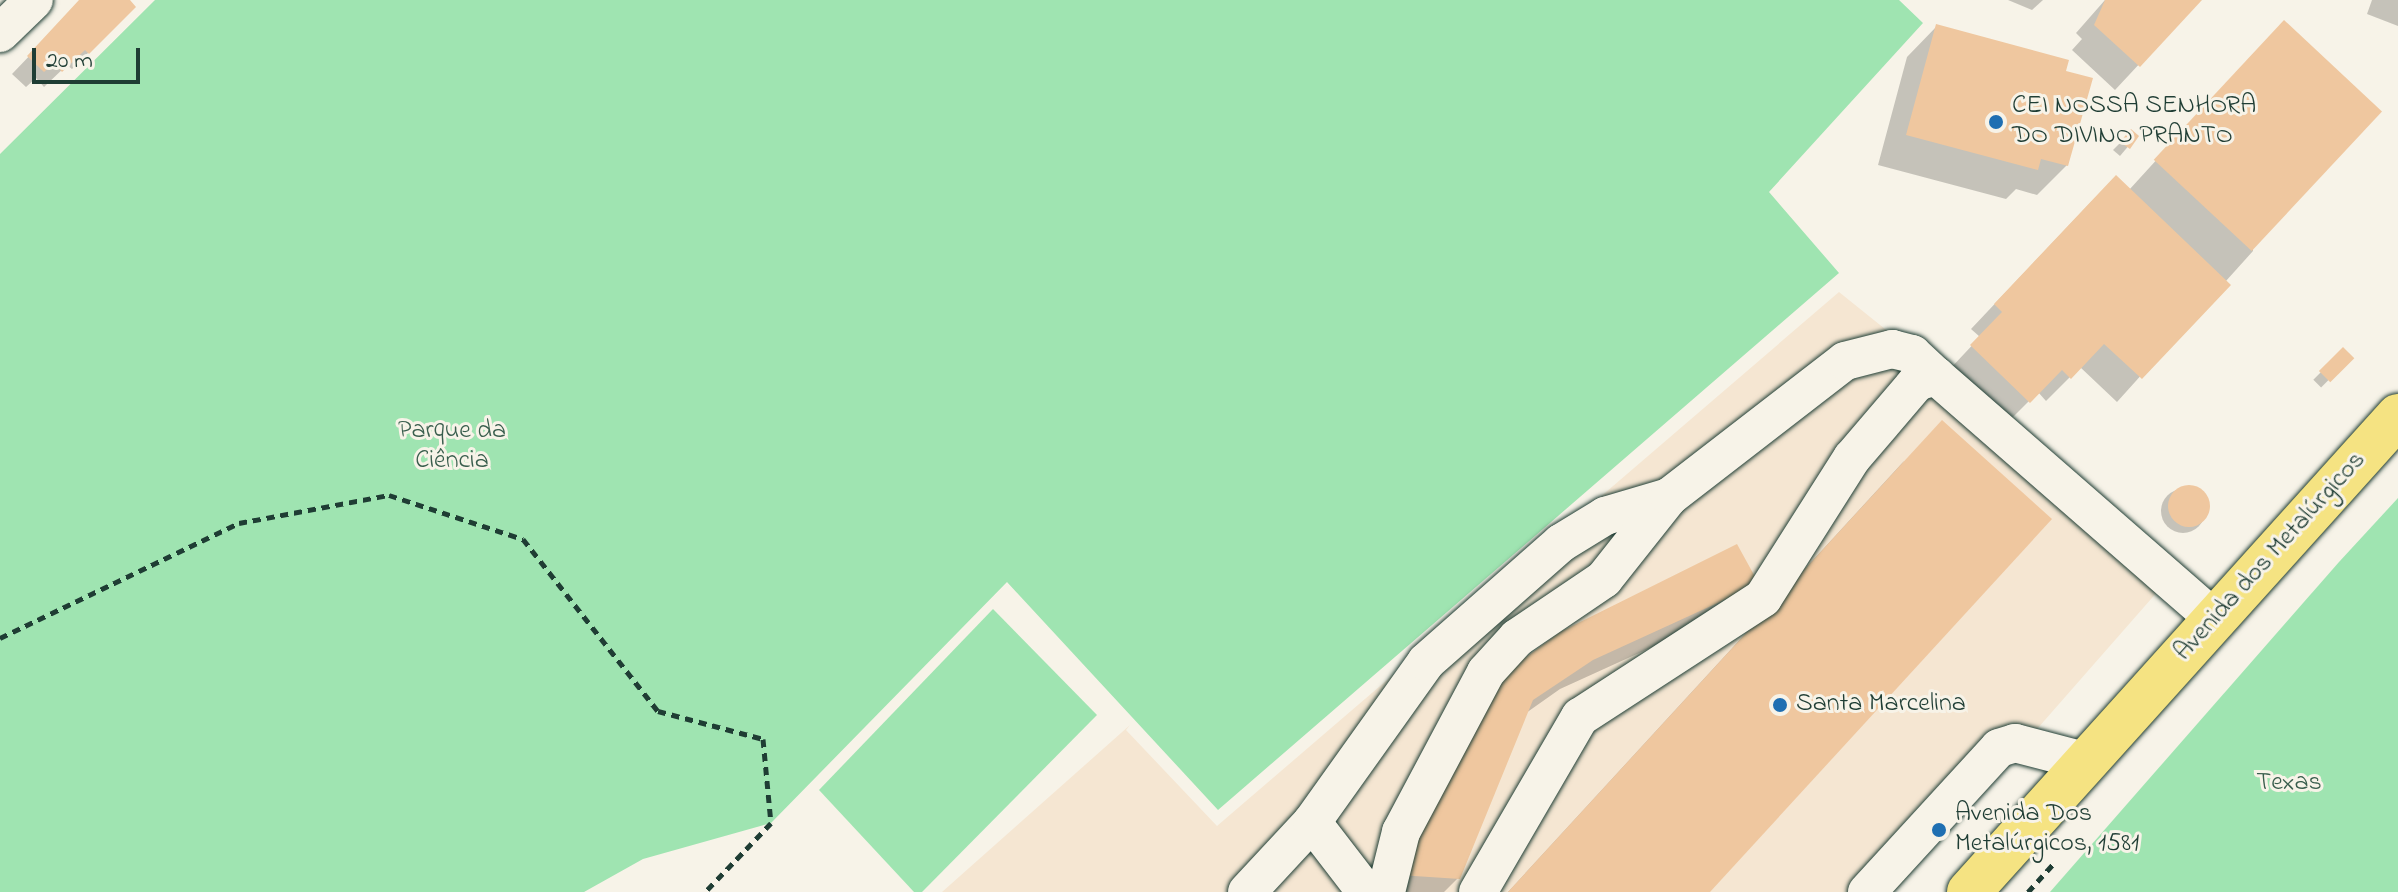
<!DOCTYPE html>
<meta charset="utf-8">
<style>
body{margin:0}
#map{position:relative;width:2398px;height:892px;overflow:hidden;background:#f7f3e8;font-family:"Indie Flower",sans-serif}
div>[style]{position:absolute}
.built>*{inset:0;background:#f5e6d2}
.green>*{inset:0;background:#9fe4b1}
.shadow>*{inset:0;background:#0003;transform-origin:0 0}
.round{border-radius:50%}
.building>*{inset:0;background:#efc79f;transform-origin:0 0}
.path>*{height:5px;margin-top:-2.5px;transform-origin:0;background:repeating-linear-gradient(90deg,#1f3d34 0 8px,transparent 0 14px)}
.roads{filter:drop-shadow(0 0 2px #1f3d34) drop-shadow(0 0 2px #1f3d34)}
.minor>*{height:38px;margin:-19px;padding:0 19px;transform-origin:19px;border-radius:19px;background:#f7f3e8}
.major>*{height:44px;margin:-22px;padding:0 22px;transform-origin:22px;border-radius:22px;background:#f5e382}
.dots>*{width:22px;height:22px;translate:-50% -50%;box-sizing:border-box;border:4px solid #f7f3e8;border-radius:50%}
span{translate:-50% -50%;white-space:nowrap;text-align:center;line-height:1.15;-webkit-text-stroke:6px #f7f3e8;paint-order:stroke}
.poi-label{font-size:26px;color:#1f3d34}
.left{translate:0 -50%;text-align:left}
.park-label{font-size:26px;color:#395e4d}
.street-label{font-size:26px;color:#1f3d34}
.scale{position:absolute;left:32px;top:48px;width:108px;height:36px;box-sizing:border-box;border:4px solid #1f3d34;border-top:0;padding-left:10px;font-size:24px;line-height:28px;white-space:nowrap;color:#1f3d34;-webkit-text-stroke:6px #f7f3e8;paint-order:stroke}
</style>
<div id="map">
<div class="built">
<i style="clip-path:polygon(1839px 292px,2180px 566px,1894px 892px,942px 892px,1130px 725px,1126px 730px,1217px 826px)"></i>
</div>
<div class="green">
<i style="clip-path:polygon(155px 0,1899px 0,1923px 23px,1769px 192px,1839px 273px,1218px 810px,1007px 582px,771px 823px,643px 859px,584px 892px,0 892px,0 154px)"></i>
<i style="clip-path:polygon(2398px 498px,2398px 892px,2050px 892px,2339px 562px)"></i>
<i style="clip-path:polygon(993px 609px,1097px 715px,922px 892px,914px 892px,819px 790px)"></i>
</div>
<div class="shadow">
<i style="clip-path:polygon(83px 0,127px 0,134px 7px,72px 69px,67px 65px,44px 87px,36px 78px,26px 87px,12px 74px)"></i>
<i style="clip-path:polygon(2008px 0,2043px 0,2032px 10px)"></i>
<i style="clip-path:polygon(2105px 0,2199px 0,2115px 90px,2072px 50px,2082px 39px,2076px 33px)"></i>
<i style="clip-path:polygon(2372px 0,2398px 0,2398px 26px,2367px 14px)"></i>
<i style="clip-path:polygon(1937px 26px,2064px 72px,2067px 165px,2037px 195px,2016px 189px,2006px 199px,1878px 165px,1907px 57px)"></i>
<i style="clip-path:polygon(2254px 53px,2253px 251px,2117px 402px,2080px 367px,2046px 401px,2038px 392px,2005px 425px,1948px 371px,1980px 337px,1971px 329px,2092px 201px,2129px 190px)"></i>
<i style="clip-path:polygon(2136px 137px,2120px 156px,2113px 150px,2123px 140px)"></i>
<i style="left:2343px;top:350px;width:11px;height:42px;rotate:45deg"></i>
<i style="clip-path:polygon(1904px 461px,1708px 892px,1508px 892px)"></i>
<i class="round" style="left:2161px;top:489px;width:44px;height:44px"></i>
<i style="clip-path:polygon(1736px 546px,1727px 613px,1560px 689px,1526px 713px,1458px 878px,1444px 892px,1377px 892px,1561px 634px)"></i>
</div>
<div class="building">
<i style="clip-path:polygon(79px 0,130px 0,136px 7px,89px 54px,85px 50px,62px 72px,54px 63px,44px 72px,27px 56px)"></i>
<i style="clip-path:polygon(2105px 0,2202px 0,2140px 67px,2094px 25px)"></i>
<i style="left:2284px;top:20px;width:134px;height:191px;rotate:43deg"></i>
<i style="clip-path:polygon(1936px 24px,2069px 60px,2066px 71px,2093px 78px,2068px 166px,2041px 159px,2038px 170px,1906px 135px)"></i>
<i style="clip-path:polygon(2131px 129px,2139px 136px,2130px 149px,2120px 142px)"></i>
<i style="clip-path:polygon(2116px 175px,2231px 285px,2142px 379px,2104px 344px,2071px 379px,2062px 370px,2030px 403px,1970px 345px,2002px 312px,1994px 304px)"></i>
<i style="left:2343px;top:347px;width:16px;height:34px;rotate:45deg"></i>
<i style="clip-path:polygon(1942px 420px,2052px 519px,1710px 892px,1508px 892px)"></i>
<i class="round" style="left:2168px;top:485px;width:42px;height:42px"></i>
<i style="clip-path:polygon(1737px 544px,1759px 584px,1593px 660px,1533px 700px,1460px 879px,1399px 875px,1494px 681px,1560px 632px)"></i>
</div>
<div class="path">
<i style="left:0;top:638px;width:265px;rotate:-25.7deg"></i>
<i style="left:239px;top:523px;width:153px;rotate:-10.6deg"></i>
<i style="left:389px;top:495px;width:141px;rotate:18.2deg"></i>
<i style="left:523px;top:539px;width:219px;rotate:51.9deg"></i>
<i style="left:658px;top:711px;width:109px;rotate:14.9deg"></i>
<i style="left:763px;top:739px;width:84px;rotate:84.6deg"></i>
<i style="left:771px;top:823px;width:95px;rotate:133.7deg"></i>
<i style="left:2028px;top:892px;width:39px;rotate:-48deg"></i>
</div>
<div class="roads">
<div class="minor">
<i style="left:0;top:33px;width:47px;rotate:-44.1deg"></i>
<i style="left:1312px;top:822px;width:88px;rotate:52.4deg"></i>
<i style="left:1247px;top:892px;width:96px;rotate:-47.1deg"></i>
<i style="left:1312px;top:822px;width:196px;rotate:-54.5deg"></i>
<i style="left:1426px;top:662px;width:180px;rotate:-41.4deg"></i>
<i style="left:1561px;top:543px;width:52px;rotate:-31.5deg"></i>
<i style="left:1605px;top:516px;width:67px;rotate:-16.5deg"></i>
<i style="left:1386px;top:892px;width:62px;rotate:-76deg"></i>
<i style="left:1401px;top:832px;width:181px;rotate:-62deg"></i>
<i style="left:1486px;top:672px;width:46px;rotate:-47.6deg"></i>
<i style="left:1517px;top:638px;width:105px;rotate:-34.1deg"></i>
<i style="left:1604px;top:579px;width:105px;rotate:-51.6deg"></i>
<i style="left:1669px;top:497px;width:222px;rotate:-37.7deg"></i>
<i style="left:1845px;top:361px;width:49px;rotate:-14.3deg"></i>
<i style="left:1892px;top:349px;width:21px;rotate:14deg"></i>
<i style="left:1912px;top:354px;width:33px;rotate:43deg"></i>
<i style="left:1478px;top:892px;width:203px;rotate:-59.8deg"></i>
<i style="left:1580px;top:717px;width:218px;rotate:-33deg"></i>
<i style="left:1763px;top:598px;width:166px;rotate:-57.6deg"></i>
<i style="left:1852px;top:458px;width:100px;rotate:-49.5deg"></i>
<i style="left:1917px;top:382px;width:20px;rotate:-18deg"></i>
<i style="left:1936px;top:376px;width:370px;rotate:41.1deg"></i>
<i style="left:1867px;top:892px;width:195px;rotate:-47.5deg"></i>
<i style="left:1999px;top:748px;width:17px;rotate:-17deg"></i>
<i style="left:2015px;top:743px;width:71px;rotate:14.6deg"></i>
</div>
<div class="major">
<i style="left:1969px;top:892px;width:641px;rotate:-47.97deg"></i>
</div>
</div>
<div class="dots">
<i style="left:1996px;top:122px;background:#1f6fb2"></i>
<i style="left:1780px;top:705px;background:#1f6fb2"></i>
<i style="left:1939px;top:830px;background:#1f6fb2"></i>
</div>
<div class="poi-label">
<span class="left" style="left:2012px;top:122px">CEI NOSSA SENHORA<br>DO DIVINO PRANTO</span>
<span class="left" style="left:1796px;top:705px">Santa Marcelina</span>
<span class="left" style="left:1955px;top:830px">Avenida Dos<br>Metalúrgicos, 1581</span>
</div>
<div class="park-label">
<span style="left:452px;top:447px">Parque da<br>Ciência</span>
<span style="left:2289px;top:784px">Texas</span>
</div>
<div class="street-label">
<span style="left:2271px;top:557px;rotate:-48deg">Avenida dos Metalúrgicos</span>
</div>
<div class="scale">20 m</div>
</div>
